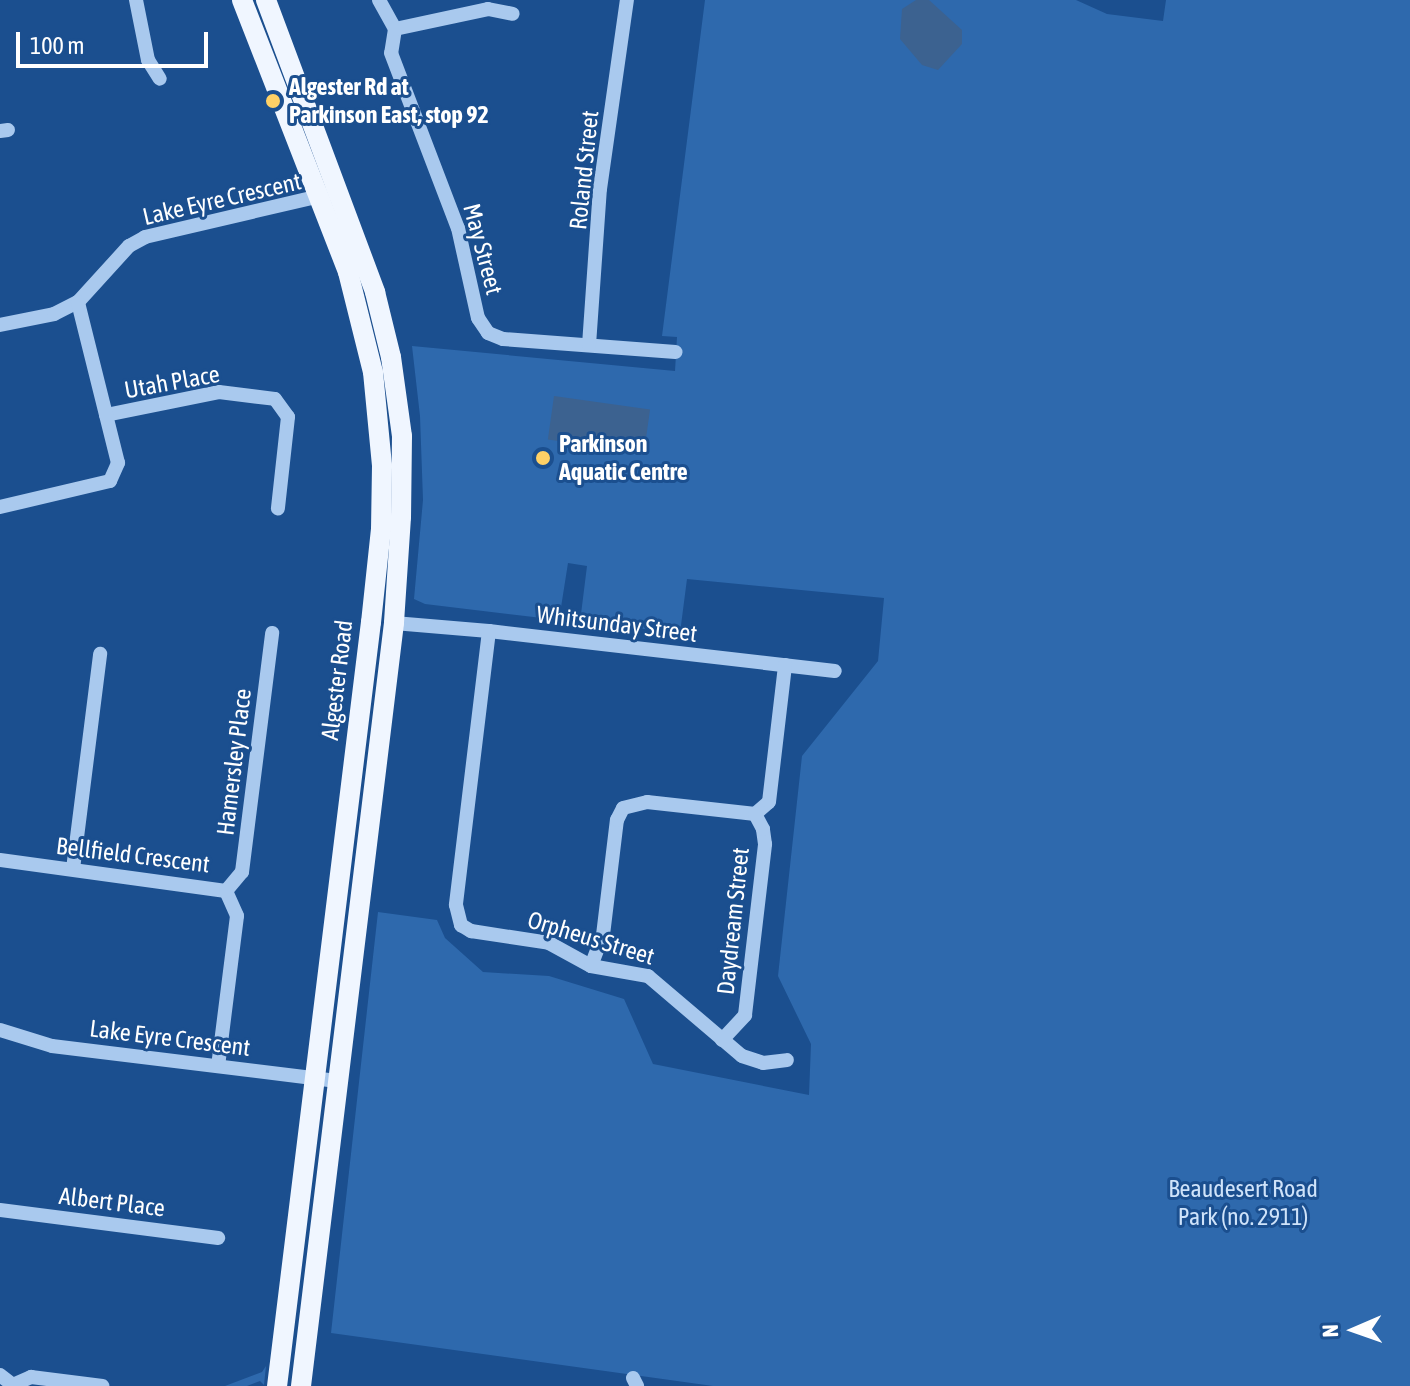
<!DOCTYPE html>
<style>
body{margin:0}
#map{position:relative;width:1410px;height:1386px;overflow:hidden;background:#1b4f8f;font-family:"Asap Condensed",sans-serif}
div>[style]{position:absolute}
.green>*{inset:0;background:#2e69ad}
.water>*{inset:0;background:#3c6290;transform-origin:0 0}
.minor>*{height:14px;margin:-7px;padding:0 7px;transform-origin:7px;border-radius:7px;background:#a9c9ee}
.major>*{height:20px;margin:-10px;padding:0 10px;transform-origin:10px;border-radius:10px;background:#f0f6ff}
.dots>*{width:22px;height:22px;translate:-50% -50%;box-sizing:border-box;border:4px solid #1b4f8f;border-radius:50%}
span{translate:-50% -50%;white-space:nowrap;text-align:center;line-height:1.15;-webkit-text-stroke:6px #1b4f8f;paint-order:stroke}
.poi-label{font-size:24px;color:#fff;font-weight:700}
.left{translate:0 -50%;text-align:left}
.street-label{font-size:24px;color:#fff}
.park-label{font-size:24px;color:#cfe3fa}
.north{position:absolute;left:1314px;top:1290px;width:80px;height:80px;-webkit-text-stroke:6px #1b4f8f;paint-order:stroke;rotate:268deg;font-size:22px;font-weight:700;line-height:32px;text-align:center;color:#fff}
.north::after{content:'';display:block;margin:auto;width:28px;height:36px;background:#fff;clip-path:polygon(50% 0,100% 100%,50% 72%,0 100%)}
.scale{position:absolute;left:16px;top:32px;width:192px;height:36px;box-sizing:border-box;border:4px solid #fff;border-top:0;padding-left:10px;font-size:24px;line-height:28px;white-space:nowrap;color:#fff;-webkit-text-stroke:6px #1b4f8f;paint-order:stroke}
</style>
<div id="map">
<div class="green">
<i style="clip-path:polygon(705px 0,1076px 0,1107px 14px,1163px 21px,1166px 0,1410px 0,1410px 1386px,713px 1386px,331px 1333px,378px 912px,437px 920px,445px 938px,483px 972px,549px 976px,624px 999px,653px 1064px,809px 1095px,811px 1044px,778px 976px,802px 756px,878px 661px,884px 598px,687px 579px,680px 633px,580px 622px,587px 566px,568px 563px,559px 620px,425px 604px,414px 599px,423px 500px,420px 416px,412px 346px,675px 371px,677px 337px,662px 336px)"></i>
<i style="clip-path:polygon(266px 1366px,264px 1385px,260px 1381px,247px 1386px,225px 1386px,262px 1372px)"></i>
</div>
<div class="water">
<i style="clip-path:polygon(916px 0,929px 0,962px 30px,962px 44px,938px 70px,922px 65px,900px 39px,902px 9px)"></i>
<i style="left:554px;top:396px;width:97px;height:44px;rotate:8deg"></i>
</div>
<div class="minor">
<i style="left:136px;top:0;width:61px;rotate:78.7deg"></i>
<i style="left:148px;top:60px;width:22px;rotate:58deg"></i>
<i style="left:379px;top:0;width:33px;rotate:61deg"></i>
<i style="left:395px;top:29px;width:24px;rotate:99deg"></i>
<i style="left:391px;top:53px;width:187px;rotate:69.1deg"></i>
<i style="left:458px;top:228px;width:92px;rotate:77.5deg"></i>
<i style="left:478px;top:318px;width:18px;rotate:56deg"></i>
<i style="left:488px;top:333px;width:16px;rotate:22deg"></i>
<i style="left:503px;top:339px;width:173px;rotate:4.3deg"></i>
<i style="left:395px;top:29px;width:95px;rotate:-12.1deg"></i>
<i style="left:488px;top:9px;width:25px;rotate:11deg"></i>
<i style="left:0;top:131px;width:8px;rotate:-7deg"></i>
<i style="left:0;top:325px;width:55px;rotate:-11.5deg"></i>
<i style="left:54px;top:314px;width:27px;rotate:-27deg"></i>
<i style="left:78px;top:302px;width:76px;rotate:-47.7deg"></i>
<i style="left:129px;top:246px;width:18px;rotate:-29deg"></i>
<i style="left:145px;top:237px;width:188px;rotate:-13.2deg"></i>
<i style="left:589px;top:345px;width:156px;rotate:-86deg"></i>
<i style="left:600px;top:189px;width:191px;rotate:-81.9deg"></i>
<i style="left:106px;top:415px;width:115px;rotate:-11.5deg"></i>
<i style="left:219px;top:392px;width:56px;rotate:7.1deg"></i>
<i style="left:275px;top:399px;width:22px;rotate:54deg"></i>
<i style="left:288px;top:417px;width:92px;rotate:96.3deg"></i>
<i style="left:0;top:507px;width:113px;rotate:-13.3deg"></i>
<i style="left:110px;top:481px;width:20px;rotate:-66deg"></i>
<i style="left:118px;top:463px;width:166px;rotate:-104deg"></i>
<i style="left:394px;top:623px;width:95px;rotate:4.8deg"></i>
<i style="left:489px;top:631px;width:348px;rotate:6.6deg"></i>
<i style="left:489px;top:631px;width:276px;rotate:96.9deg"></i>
<i style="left:456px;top:905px;width:21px;rotate:76deg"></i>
<i style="left:461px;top:925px;width:12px;rotate:31deg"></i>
<i style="left:471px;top:931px;width:79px;rotate:8.7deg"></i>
<i style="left:549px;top:943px;width:48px;rotate:28.7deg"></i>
<i style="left:591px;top:966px;width:58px;rotate:10deg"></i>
<i style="left:648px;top:976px;width:123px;rotate:40.4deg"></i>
<i style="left:742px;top:1056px;width:22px;rotate:18deg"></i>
<i style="left:763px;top:1063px;width:24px;rotate:-7deg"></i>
<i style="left:755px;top:814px;width:18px;rotate:-41deg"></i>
<i style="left:769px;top:802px;width:138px;rotate:-83.3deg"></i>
<i style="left:0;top:860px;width:228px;rotate:7.8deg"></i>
<i style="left:226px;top:891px;width:27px;rotate:66deg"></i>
<i style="left:237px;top:916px;width:151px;rotate:97.2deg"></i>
<i style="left:73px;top:869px;width:217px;rotate:-82.8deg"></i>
<i style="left:226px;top:891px;width:25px;rotate:-50deg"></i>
<i style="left:242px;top:872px;width:241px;rotate:-82.8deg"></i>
<i style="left:591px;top:966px;width:33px;rotate:-69deg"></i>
<i style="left:603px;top:935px;width:116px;rotate:-83.1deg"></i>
<i style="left:617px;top:820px;width:13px;rotate:-63deg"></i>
<i style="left:623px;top:808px;width:25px;rotate:-14deg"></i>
<i style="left:647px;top:802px;width:109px;rotate:6.3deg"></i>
<i style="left:0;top:1030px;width:54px;rotate:17.1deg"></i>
<i style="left:52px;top:1046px;width:287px;rotate:7deg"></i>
<i style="left:722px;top:1040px;width:34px;rotate:-47deg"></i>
<i style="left:745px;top:1015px;width:172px;rotate:-83.3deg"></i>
<i style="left:765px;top:844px;width:15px;rotate:-98deg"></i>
<i style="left:763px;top:829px;width:17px;rotate:-118deg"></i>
<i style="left:0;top:1210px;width:220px;rotate:7.3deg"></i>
<i style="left:0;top:1375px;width:16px;rotate:38deg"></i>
<i style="left:13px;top:1385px;width:20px;rotate:-24deg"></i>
<i style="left:31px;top:1377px;width:72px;rotate:7.2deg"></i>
<i style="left:633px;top:1378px;width:9px;rotate:63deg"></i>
</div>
<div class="major">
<i style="left:242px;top:0;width:292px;rotate:68.7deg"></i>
<i style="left:348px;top:272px;width:103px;rotate:76deg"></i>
<i style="left:373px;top:372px;width:94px;rotate:84.5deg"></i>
<i style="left:382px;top:466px;width:63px;rotate:90.9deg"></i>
<i style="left:381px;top:529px;width:94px;rotate:96.1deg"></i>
<i style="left:371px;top:622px;width:770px;rotate:97.01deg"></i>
<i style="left:266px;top:0;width:312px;rotate:69.5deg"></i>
<i style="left:375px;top:292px;width:67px;rotate:76.2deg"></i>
<i style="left:391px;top:357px;width:80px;rotate:82.1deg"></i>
<i style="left:402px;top:436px;width:81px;rotate:90.7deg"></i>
<i style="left:401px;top:517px;width:106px;rotate:93.8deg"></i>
<i style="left:394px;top:623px;width:769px;rotate:96.95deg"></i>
</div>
<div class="dots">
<i style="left:273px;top:101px;background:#ffd166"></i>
<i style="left:543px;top:458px;background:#ffd166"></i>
</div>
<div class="poi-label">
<span class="left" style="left:289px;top:101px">Algester Rd at<br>Parkinson East, stop 92</span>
<span class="left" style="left:559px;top:458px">Parkinson<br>Aquatic Centre</span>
</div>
<div class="street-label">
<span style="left:584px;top:170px;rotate:-84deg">Roland Street</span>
<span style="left:222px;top:199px;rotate:-13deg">Lake Eyre Crescent</span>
<span style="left:483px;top:249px;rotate:75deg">May Street</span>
<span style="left:172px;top:382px;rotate:-10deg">Utah Place</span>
<span style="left:617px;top:624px;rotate:7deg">Whitsunday Street</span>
<span style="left:337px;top:680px;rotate:-83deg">Algester Road</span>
<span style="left:234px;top:762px;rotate:-83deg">Hamersley Place</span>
<span style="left:133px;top:855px;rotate:7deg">Bellfield Crescent</span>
<span style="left:733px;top:921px;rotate:-84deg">Daydream Street</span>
<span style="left:591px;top:938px;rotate:17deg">Orpheus Street</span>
<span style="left:170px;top:1038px;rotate:7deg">Lake Eyre Crescent</span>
<span style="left:112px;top:1202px;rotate:7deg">Albert Place</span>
</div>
<div class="park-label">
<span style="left:1243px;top:1203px">Beaudesert Road<br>Park (no. 2911)</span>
</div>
<div class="north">N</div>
<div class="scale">100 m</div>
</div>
